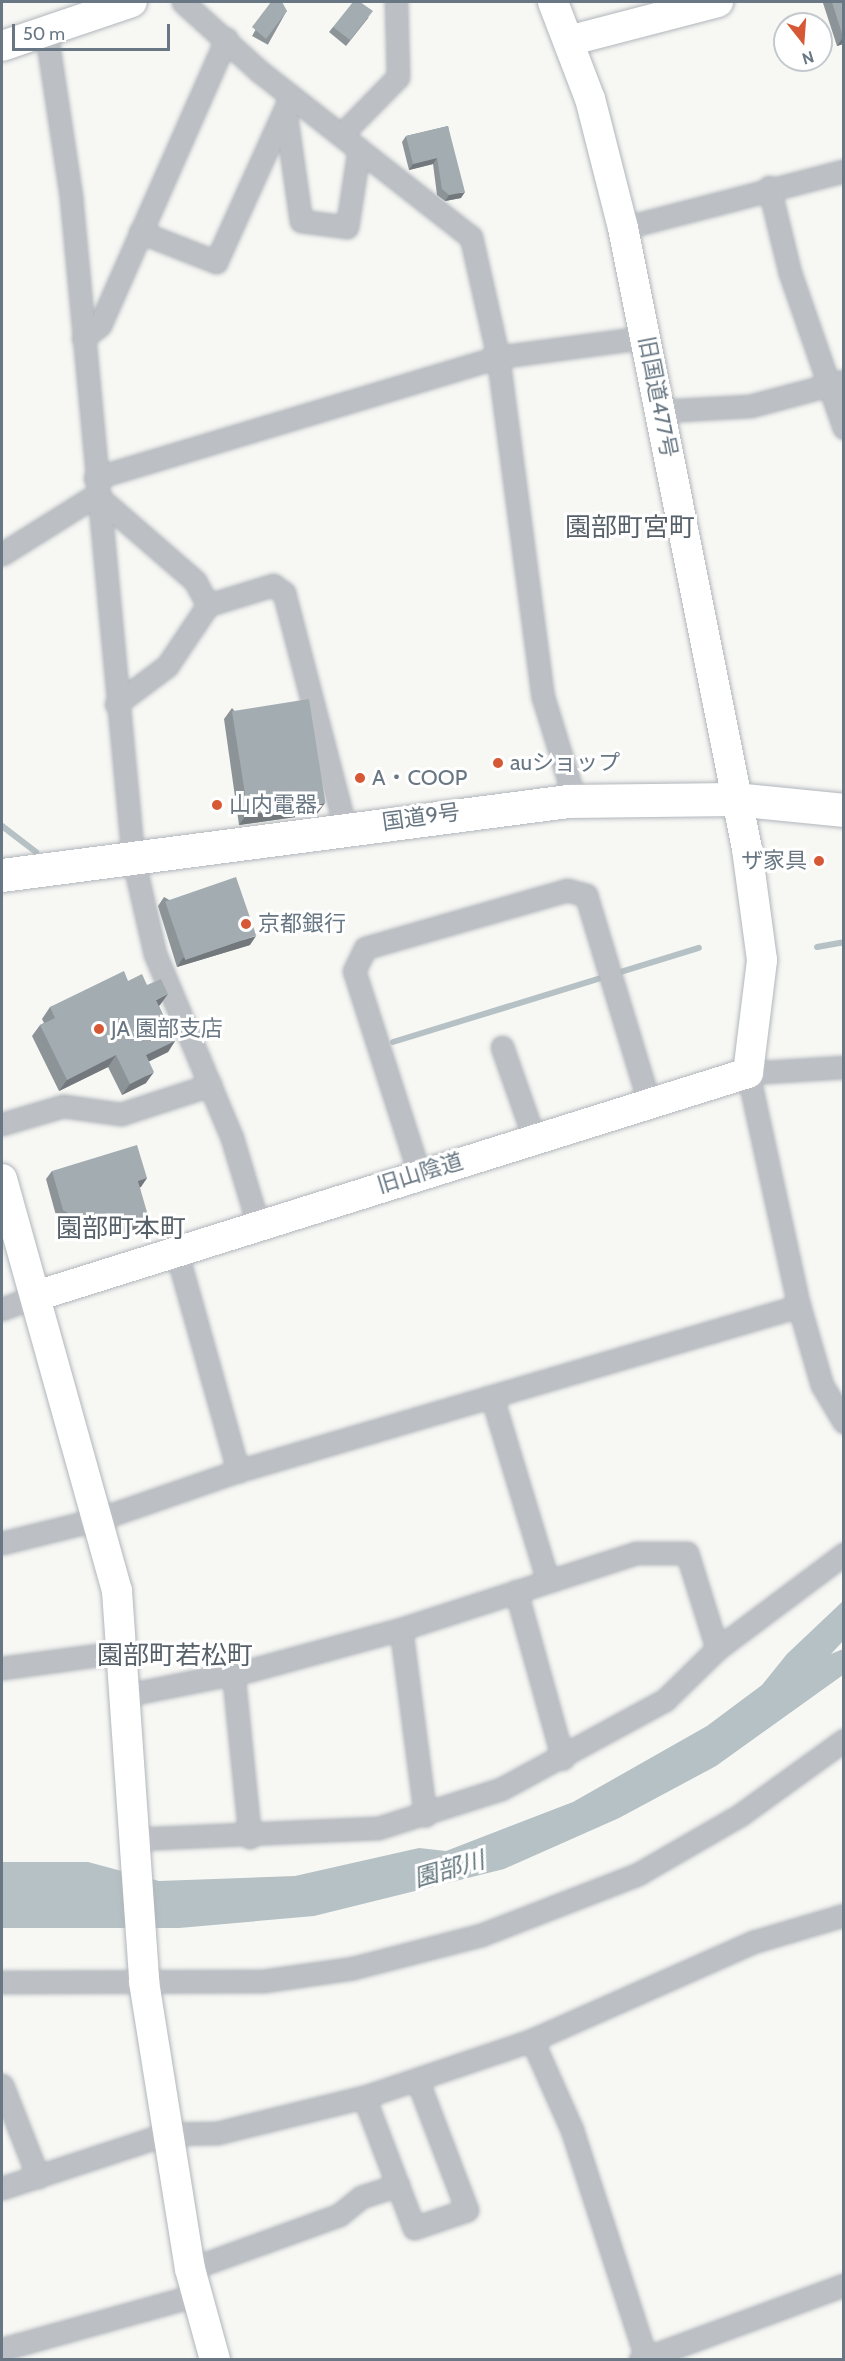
<!DOCTYPE html>
<meta charset="utf-8">
<style>
body{margin:0}
#map{position:relative;width:845px;height:2361px;overflow:hidden;background:#f7f7f4;font-family:Cabin,"Noto Sans JP",sans-serif}
div>[style]{position:absolute}
.water>*{inset:0;background:#b5c1c4}
.stream>*{height:6px;margin:-3px;padding:0 3px;transform-origin:3px;border-radius:3px;background:#b5c1c4}
.roads{filter:drop-shadow(0 0 2px #b1b6bb) drop-shadow(0 0 2px #b1b6bb)}
.street>*{height:21px;margin:-10.5px;padding:0 10.5px;transform-origin:10.5px;border-radius:10.5px;background:#bcc0c4}
.secondary>*{height:30px;margin:-15px;padding:0 15px;transform-origin:15px;border-radius:15px;background:#fff}
.highway>*{height:33px;margin:-16.5px;padding:0 16.5px;transform-origin:16.5px;border-radius:16.5px;background:#fff}
.wall>*{inset:0;background:#8c9498;transform-origin:0 0}
.shaded-wall>*{inset:0;background:#72787c}
.building>*{inset:0;background:#a3acb1;transform-origin:0 0}
.dots>*{width:16px;height:16px;translate:-50% -50%;box-sizing:border-box;border:3px solid #fff;border-radius:50%}
span{translate:-50% -50%;white-space:nowrap;text-align:center;line-height:1.15;-webkit-text-stroke:6px #fff;paint-order:stroke}
.street-label{font-size:22px;color:#687783}
.poi-label{font-size:22px;color:#687783}
.left{translate:0 -50%;text-align:left}
.right{translate:-100% -50%;text-align:right}
.water-label{font-size:24px;color:#64787f;font-style:italic}
.quarter-label{font-size:26px;color:#566069}
.frame{position:absolute;inset:0;border:3px solid #687783;pointer-events:none}
.north{position:absolute;left:773px;top:12px;width:60px;height:60px;box-sizing:border-box;background:#fff;border:2px solid #c3c9cd;border-radius:50%;rotate:163deg;font-size:16px;font-weight:700;line-height:24px;text-align:center;color:#687783}
.north::after{content:'';display:block;margin:auto;width:21px;height:27px;background:#d65835;clip-path:polygon(50% 0,100% 100%,50% 72%,0 100%)}
.scale{position:absolute;left:12px;top:24px;width:158px;height:27px;box-sizing:border-box;border:3px solid #687783;border-top:0;padding-left:8px;font-size:18px;line-height:21px;white-space:nowrap;color:#687783;-webkit-text-stroke:4px #fff;paint-order:stroke}
</style>
<div id="map">
<div class="water">
<i style="clip-path:polygon(843px 1601px,843px 1641px,831px 1654px,843px 1649px,843px 1675px,716px 1766px,619px 1818px,504px 1869px,314px 1916px,179px 1928px,2px 1928px,2px 1862px,88px 1862px,159px 1881px,295px 1876px,419px 1848px,446px 1851px,573px 1802px,707px 1726px,762px 1685px,787px 1654px)"></i>
</div>
<div class="stream">
<i style="left:2px;top:826px;width:43px;rotate:37.4deg"></i>
<i style="left:817px;top:947px;width:27px;rotate:-10deg"></i>
<i style="left:393px;top:1042px;width:320px;rotate:-17.1deg"></i>
</div>
<div class="roads">
<div class="street">
<i style="left:183px;top:2px;width:103px;rotate:42.2deg"></i>
<i style="left:259px;top:71px;width:269px;rotate:38.1deg"></i>
<i style="left:471px;top:237px;width:123px;rotate:77.3deg"></i>
<i style="left:498px;top:357px;width:343px;rotate:82.5deg"></i>
<i style="left:543px;top:697px;width:109px;rotate:72.9deg"></i>
<i style="left:46px;top:31px;width:168px;rotate:81.4deg"></i>
<i style="left:71px;top:197px;width:664px;rotate:84.64deg"></i>
<i style="left:133px;top:858px;width:98px;rotate:77.1deg"></i>
<i style="left:155px;top:954px;width:199px;rotate:67.3deg"></i>
<i style="left:232px;top:1138px;width:90px;rotate:73.2deg"></i>
<i style="left:285px;top:110px;width:112px;rotate:81.8deg"></i>
<i style="left:301px;top:221px;width:46px;rotate:7.4deg"></i>
<i style="left:347px;top:227px;width:79px;rotate:-81.3deg"></i>
<i style="left:341px;top:135px;width:81px;rotate:-45.5deg"></i>
<i style="left:398px;top:77px;width:75px;rotate:-91.5deg"></i>
<i style="left:769px;top:187px;width:89px;rotate:76.3deg"></i>
<i style="left:790px;top:273px;width:164px;rotate:70.8deg"></i>
<i style="left:623px;top:228px;width:228px;rotate:-14.5deg"></i>
<i style="left:140px;top:232px;width:82px;rotate:21.5deg"></i>
<i style="left:216px;top:262px;width:182px;rotate:-65.7deg"></i>
<i style="left:83px;top:338px;width:21px;rotate:-37deg"></i>
<i style="left:100px;top:325px;width:313px;rotate:-66.2deg"></i>
<i style="left:661px;top:411px;width:89px;rotate:-3.2deg"></i>
<i style="left:750px;top:406px;width:97px;rotate:-14.9deg"></i>
<i style="left:95px;top:478px;width:421px;rotate:-16.7deg"></i>
<i style="left:498px;top:357px;width:150px;rotate:-7.6deg"></i>
<i style="left:2px;top:554px;width:111px;rotate:-32.1deg"></i>
<i style="left:96px;top:495px;width:131px;rotate:41deg"></i>
<i style="left:195px;top:581px;width:27px;rotate:62deg"></i>
<i style="left:116px;top:704px;width:64px;rotate:-36.7deg"></i>
<i style="left:167px;top:666px;width:73px;rotate:-56.1deg"></i>
<i style="left:208px;top:605px;width:68px;rotate:-17.1deg"></i>
<i style="left:273px;top:585px;width:14px;rotate:36deg"></i>
<i style="left:284px;top:593px;width:243px;rotate:75.4deg"></i>
<i style="left:502px;top:1047px;width:96px;rotate:70.6deg"></i>
<i style="left:844px;top:1067px;width:96px;rotate:176.4deg"></i>
<i style="left:748px;top:1073px;width:239px;rotate:77.7deg"></i>
<i style="left:799px;top:1306px;width:82px;rotate:73.8deg"></i>
<i style="left:822px;top:1385px;width:43px;rotate:59.3deg"></i>
<i style="left:2px;top:1124px;width:64px;rotate:-16.4deg"></i>
<i style="left:63px;top:1106px;width:59px;rotate:7.9deg"></i>
<i style="left:121px;top:1114px;width:94px;rotate:-18deg"></i>
<i style="left:419px;top:1173px;width:212px;rotate:-107.8deg"></i>
<i style="left:354px;top:971px;width:25px;rotate:-64deg"></i>
<i style="left:365px;top:948px;width:210px;rotate:-16deg"></i>
<i style="left:567px;top:890px;width:20px;rotate:15deg"></i>
<i style="left:586px;top:895px;width:217px;rotate:73.1deg"></i>
<i style="left:176px;top:1250px;width:230px;rotate:74.3deg"></i>
<i style="left:2px;top:1309px;width:36px;rotate:-21deg"></i>
<i style="left:492px;top:1397px;width:192px;rotate:73.1deg"></i>
<i style="left:2px;top:1543px;width:100px;rotate:-13.9deg"></i>
<i style="left:99px;top:1519px;width:147px;rotate:-19.1deg"></i>
<i style="left:238px;top:1471px;width:585px;rotate:-16.39deg"></i>
<i style="left:516px;top:1591px;width:174px;rotate:74.4deg"></i>
<i style="left:401px;top:1629px;width:188px;rotate:82.6deg"></i>
<i style="left:2px;top:1668px;width:120px;rotate:-7.7deg"></i>
<i style="left:233px;top:1671px;width:167px;rotate:84.2deg"></i>
<i style="left:126px;top:1695px;width:127px;rotate:-11.3deg"></i>
<i style="left:251px;top:1670px;width:156px;rotate:-15.3deg"></i>
<i style="left:401px;top:1629px;width:247px;rotate:-17.9deg"></i>
<i style="left:636px;top:1553px;width:51px"></i>
<i style="left:687px;top:1553px;width:101px;rotate:72.6deg"></i>
<i style="left:134px;top:1839px;width:244px;rotate:-2.6deg"></i>
<i style="left:378px;top:1828px;width:129px;rotate:-17.6deg"></i>
<i style="left:501px;top:1789px;width:187px;rotate:-28.5deg"></i>
<i style="left:665px;top:1700px;width:73px;rotate:-44.4deg"></i>
<i style="left:717px;top:1649px;width:159px;rotate:-36.8deg"></i>
<i style="left:2px;top:1982px;width:261px;rotate:-0.2deg"></i>
<i style="left:263px;top:1981px;width:91px;rotate:-8.2deg"></i>
<i style="left:353px;top:1968px;width:132px;rotate:-14.5deg"></i>
<i style="left:481px;top:1935px;width:168px;rotate:-21.2deg"></i>
<i style="left:638px;top:1874px;width:118px;rotate:-30deg"></i>
<i style="left:740px;top:1815px;width:128px;rotate:-35.8deg"></i>
<i style="left:532px;top:2040px;width:98px;rotate:66deg"></i>
<i style="left:572px;top:2130px;width:240px;rotate:72deg"></i>
<i style="left:2px;top:2085px;width:99px;rotate:68.6deg"></i>
<i style="left:364px;top:2097px;width:140px;rotate:69.1deg"></i>
<i style="left:414px;top:2228px;width:56px;rotate:-18.8deg"></i>
<i style="left:467px;top:2210px;width:140px;rotate:-110.9deg"></i>
<i style="left:2px;top:2188px;width:173px;rotate:-18.2deg"></i>
<i style="left:166px;top:2134px;width:51px;rotate:-1.1deg"></i>
<i style="left:217px;top:2133px;width:151px;rotate:-13.8deg"></i>
<i style="left:364px;top:2097px;width:177px;rotate:-18.7deg"></i>
<i style="left:532px;top:2040px;width:242px;rotate:-23.9deg"></i>
<i style="left:753px;top:1942px;width:95px;rotate:-16.5deg"></i>
<i style="left:190px;top:2269px;width:158px;rotate:-19.9deg"></i>
<i style="left:339px;top:2215px;width:28px;rotate:-39deg"></i>
<i style="left:361px;top:2197px;width:39px;rotate:-18deg"></i>
<i style="left:2px;top:2349px;width:202px;rotate:-15.5deg"></i>
<i style="left:640px;top:2360px;width:217px;rotate:-20.2deg"></i>
</div>
<div class="secondary">
<i style="left:572px;top:40px;width:151px;rotate:-14.6deg"></i>
<i style="left:2px;top:46px;width:137px;rotate:-18.7deg"></i>
<i style="left:2px;top:1179px;width:428px;rotate:74.4deg"></i>
<i style="left:117px;top:1591px;width:392px;rotate:86deg"></i>
<i style="left:144px;top:1982px;width:291px;rotate:80.9deg"></i>
<i style="left:190px;top:2269px;width:94px;rotate:74.6deg"></i>
<i style="left:36px;top:1296px;width:746px;rotate:-17.39deg"></i>
<i style="left:748px;top:1073px;width:114px;rotate:-82.9deg"></i>
<i style="left:762px;top:960px;width:112px;rotate:-97.7deg"></i>
<i style="left:747px;top:849px;width:633px;rotate:-101.29deg"></i>
<i style="left:623px;top:228px;width:133px;rotate:-104.3deg"></i>
<i style="left:590px;top:99px;width:104px;rotate:-110.9deg"></i>
</div>
<div class="highway">
<i style="left:2px;top:875px;width:571px;rotate:-7.45deg"></i>
<i style="left:568px;top:801px;width:166px;rotate:-0.7deg"></i>
<i style="left:734px;top:799px;width:111px;rotate:5.7deg"></i>
</div>
</div>
<div class="wall">
<i style="left:271px;top:2px;width:18px;height:39px;rotate:29deg"></i>
<i style="clip-path:polygon(824px 2px,843px 2px,843px 44px,837px 46px,823px 3px)"></i>
<i style="clip-path:polygon(369px 17px,346px 46px,329px 32px,333px 27px)"></i>
<i style="clip-path:polygon(448px 126px,461px 198px,445px 201px,437px 195px,433px 164px,409px 170px,402px 142px,406px 136px)"></i>
<i style="clip-path:polygon(232px 708px,317px 814px,239px 825px,224px 719px)"></i>
<i style="clip-path:polygon(164px 897px,250px 945px,177px 967px,158px 906px)"></i>
<i style="clip-path:polygon(128px 981px,160px 1005px,159px 1006px,175px 1041px,168px 1052px,149px 1061px,146px 1083px,122px 1095px,108px 1067px,59px 1091px,32px 1036px,40px 1025px,44px 1023px,42px 1019px,50px 1007px)"></i>
<i style="clip-path:polygon(52px 1171px,147px 1178px,140px 1187px,143px 1227px,95px 1241px,57px 1219px,46px 1179px)"></i>
</div>
<div class="shaded-wall">
<i style="clip-path:polygon(843px 37px,843px 44px,837px 46px)"></i>
<i style="clip-path:polygon(437px 158px,433px 164px,409px 170px,413px 164px)"></i>
<i style="clip-path:polygon(465px 192px,461px 198px,445px 201px,449px 195px)"></i>
<i style="clip-path:polygon(325px 803px,317px 814px,239px 825px,247px 814px)"></i>
<i style="clip-path:polygon(256px 936px,250px 945px,177px 967px,183px 958px)"></i>
<i style="clip-path:polygon(168px 994px,160px 1005px,148px 1012px,156px 1000px)"></i>
<i style="clip-path:polygon(175px 1041px,168px 1052px,138px 1067px,146px 1055px)"></i>
<i style="clip-path:polygon(116px 1055px,108px 1067px,59px 1091px,67px 1080px)"></i>
<i style="clip-path:polygon(154px 1072px,146px 1083px,122px 1095px,130px 1084px)"></i>
<i style="clip-path:polygon(147px 1178px,141px 1187px,132px 1190px,138px 1181px)"></i>
<i style="clip-path:polygon(149px 1219px,143px 1227px,95px 1241px,101px 1233px)"></i>
</div>
<div class="building">
<i style="clip-path:polygon(271px 2px,282px 2px,287px 11px,266px 39px,252px 27px)"></i>
<i style="clip-path:polygon(353px 2px,360px 2px,373px 11px,350px 40px,333px 27px)"></i>
<i style="clip-path:polygon(832px 2px,843px 2px,843px 37px)"></i>
<i style="clip-path:polygon(448px 126px,465px 192px,449px 195px,442px 189px,437px 158px,413px 164px,406px 136px)"></i>
<i style="left:309px;top:699px;width:105px;height:78px;rotate:81deg"></i>
<i style="left:236px;top:877px;width:62px;height:75px;rotate:71deg"></i>
<i style="clip-path:polygon(124px 971px,128px 981px,142px 974px,147px 985px,161px 979px,168px 994px,156px 1000px,175px 1041px,146px 1055px,154px 1072px,130px 1084px,116px 1055px,67px 1080px,40px 1025px,55px 1018px,50px 1007px)"></i>
<i style="clip-path:polygon(137px 1145px,147px 1178px,138px 1181px,149px 1219px,101px 1233px,63px 1210px,52px 1171px)"></i>
</div>
<div class="dots">
<i style="left:498px;top:763px;background:#d65835"></i>
<i style="left:360px;top:778px;background:#d65835"></i>
<i style="left:217px;top:805px;background:#d65835"></i>
<i style="left:819px;top:861px;background:#d65835"></i>
<i style="left:246px;top:924px;background:#d65835"></i>
<i style="left:99px;top:1029px;background:#d65835"></i>
</div>
<div class="street-label">
<span style="left:658px;top:397px;rotate:79deg">旧国道477号</span>
<span style="left:421px;top:817px;rotate:-8deg">国道9号</span>
<span style="left:420px;top:1173px;rotate:-17deg">旧山陰道</span>
</div>
<div class="poi-label">
<span class="left" style="left:510px;top:763px">auショップ</span>
<span class="left" style="left:372px;top:778px">A・COOP</span>
<span class="left" style="left:229px;top:805px">山内電器</span>
<span class="right" style="left:807px;top:861px">ザ家具</span>
<span class="left" style="left:258px;top:924px">京都銀行</span>
<span class="left" style="left:111px;top:1029px">JA 園部支店</span>
</div>
<div class="water-label">
<span style="left:449px;top:1869px;rotate:-16deg">園部川</span>
</div>
<div class="quarter-label">
<span style="left:630px;top:528px">園部町宮町</span>
<span style="left:121px;top:1229px">園部町本町</span>
<span style="left:175px;top:1656px">園部町若松町</span>
</div>
<div class="frame"></div>
<div class="north">N</div>
<div class="scale">50 m</div>
</div>
